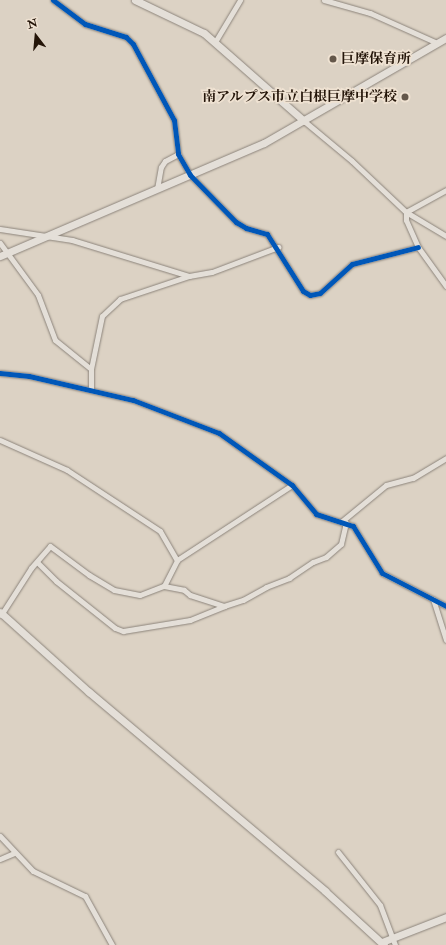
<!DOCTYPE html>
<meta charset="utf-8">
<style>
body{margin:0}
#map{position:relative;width:446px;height:945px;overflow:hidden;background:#dcd2c4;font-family:"IM FELL Double Pica","Noto Serif JP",serif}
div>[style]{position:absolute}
.roads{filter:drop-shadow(0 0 1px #8c847b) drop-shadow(0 0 1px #8c847b)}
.street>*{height:5px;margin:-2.5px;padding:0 2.5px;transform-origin:2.5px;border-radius:2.5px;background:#e4dfd8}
.secondary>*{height:7px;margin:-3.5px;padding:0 3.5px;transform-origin:3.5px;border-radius:3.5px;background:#e4dfd8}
.cycleway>*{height:5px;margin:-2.5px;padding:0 2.5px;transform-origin:2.5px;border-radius:2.5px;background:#0057b8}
.dots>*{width:11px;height:11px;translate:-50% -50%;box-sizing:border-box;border:2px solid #efe2d2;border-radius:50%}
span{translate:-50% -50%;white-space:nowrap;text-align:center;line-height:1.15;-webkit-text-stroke:3.5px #efe2d2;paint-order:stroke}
.poi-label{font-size:14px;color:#241509;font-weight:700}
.left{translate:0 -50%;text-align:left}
.right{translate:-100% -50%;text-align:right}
.north{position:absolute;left:16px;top:16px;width:40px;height:40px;-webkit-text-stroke:3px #efe2d2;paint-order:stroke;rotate:344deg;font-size:11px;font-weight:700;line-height:16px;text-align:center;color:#241509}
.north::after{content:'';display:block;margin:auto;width:14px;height:18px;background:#241509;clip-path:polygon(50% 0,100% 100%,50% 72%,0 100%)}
</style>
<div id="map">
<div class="roads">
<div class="street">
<i style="left:53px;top:0;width:40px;rotate:37deg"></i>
<i style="left:85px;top:24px;width:43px;rotate:17.6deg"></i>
<i style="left:126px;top:37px;width:10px;rotate:45deg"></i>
<i style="left:133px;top:44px;width:86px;rotate:61.7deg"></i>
<i style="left:174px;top:120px;width:34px;rotate:83deg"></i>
<i style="left:178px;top:154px;width:24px;rotate:60deg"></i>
<i style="left:190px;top:175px;width:66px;rotate:45.6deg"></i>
<i style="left:236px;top:222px;width:12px;rotate:31deg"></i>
<i style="left:246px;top:228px;width:22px;rotate:16deg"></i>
<i style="left:267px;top:234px;width:67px;rotate:57.7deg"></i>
<i style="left:303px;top:291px;width:8px;rotate:30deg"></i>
<i style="left:310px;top:295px;width:10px;rotate:-11deg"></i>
<i style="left:320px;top:293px;width:43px;rotate:-42.2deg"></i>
<i style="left:352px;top:264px;width:68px;rotate:-14.4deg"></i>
<i style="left:324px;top:0;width:48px;rotate:15.8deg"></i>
<i style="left:370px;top:13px;width:73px;rotate:24.1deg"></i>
<i style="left:215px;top:42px;width:49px;rotate:-59.2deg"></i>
<i style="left:304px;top:121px;width:62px;rotate:39.8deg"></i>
<i style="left:352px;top:161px;width:74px;rotate:43.4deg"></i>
<i style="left:406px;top:212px;width:47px;rotate:31deg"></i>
<i style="left:157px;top:189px;width:22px;rotate:-80deg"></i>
<i style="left:161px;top:167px;width:7px;rotate:-56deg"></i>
<i style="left:165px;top:161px;width:15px;rotate:-28deg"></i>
<i style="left:406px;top:212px;width:8px;rotate:90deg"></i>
<i style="left:406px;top:220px;width:30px;rotate:66deg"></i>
<i style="left:418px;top:247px;width:48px;rotate:54.3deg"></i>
<i style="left:406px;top:212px;width:46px;rotate:-28.8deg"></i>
<i style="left:0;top:229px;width:73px;rotate:8.7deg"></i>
<i style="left:72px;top:240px;width:122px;rotate:17.1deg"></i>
<i style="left:189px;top:276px;width:23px;rotate:-10deg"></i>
<i style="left:212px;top:272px;width:71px;rotate:-20.7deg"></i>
<i style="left:0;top:243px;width:64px;rotate:53.8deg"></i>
<i style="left:38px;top:295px;width:48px;rotate:69.3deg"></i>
<i style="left:55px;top:340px;width:46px;rotate:38.9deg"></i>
<i style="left:0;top:373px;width:29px;rotate:6deg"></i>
<i style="left:29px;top:376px;width:107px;rotate:13deg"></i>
<i style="left:133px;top:400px;width:92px;rotate:21deg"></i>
<i style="left:219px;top:433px;width:90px;rotate:35.5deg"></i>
<i style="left:292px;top:485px;width:38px;rotate:50deg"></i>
<i style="left:316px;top:514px;width:39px;rotate:18deg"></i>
<i style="left:353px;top:526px;width:55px;rotate:58.3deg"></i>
<i style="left:382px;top:573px;width:72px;rotate:27.3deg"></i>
<i style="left:91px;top:390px;width:21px;rotate:-90deg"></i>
<i style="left:91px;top:369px;width:54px;rotate:-78.3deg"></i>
<i style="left:102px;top:316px;width:25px;rotate:-43deg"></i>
<i style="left:120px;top:299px;width:73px;rotate:-18.4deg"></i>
<i style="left:0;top:440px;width:73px;rotate:24.1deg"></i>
<i style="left:67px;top:470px;width:111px;rotate:33.3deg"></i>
<i style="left:160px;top:531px;width:34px;rotate:60deg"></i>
<i style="left:341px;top:522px;width:58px;rotate:-39.4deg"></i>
<i style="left:386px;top:485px;width:28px;rotate:-15deg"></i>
<i style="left:413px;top:478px;width:39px;rotate:-31deg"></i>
<i style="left:37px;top:562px;width:27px;rotate:45deg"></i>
<i style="left:56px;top:581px;width:75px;rotate:38.5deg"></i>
<i style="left:115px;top:628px;width:9px;rotate:21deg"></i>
<i style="left:123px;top:631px;width:68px;rotate:-9.3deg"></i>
<i style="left:190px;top:620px;width:37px;rotate:-22deg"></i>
<i style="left:164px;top:586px;width:29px;rotate:-63deg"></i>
<i style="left:177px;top:560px;width:137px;rotate:-33.1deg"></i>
<i style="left:433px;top:599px;width:43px;rotate:72.4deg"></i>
<i style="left:1px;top:615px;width:56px;rotate:-57.4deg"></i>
<i style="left:31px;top:568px;width:29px;rotate:-49deg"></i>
<i style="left:50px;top:546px;width:49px;rotate:36.6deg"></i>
<i style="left:89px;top:575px;width:29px;rotate:31deg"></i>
<i style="left:114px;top:590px;width:26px;rotate:11deg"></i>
<i style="left:140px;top:595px;width:26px;rotate:-21deg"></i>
<i style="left:164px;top:586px;width:20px;rotate:11deg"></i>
<i style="left:184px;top:590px;width:8px;rotate:40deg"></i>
<i style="left:190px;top:595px;width:36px;rotate:18deg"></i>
<i style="left:224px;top:606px;width:20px;rotate:-18deg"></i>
<i style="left:243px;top:600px;width:26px;rotate:-29deg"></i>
<i style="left:266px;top:587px;width:25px;rotate:-21deg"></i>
<i style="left:289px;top:578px;width:29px;rotate:-34deg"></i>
<i style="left:313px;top:562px;width:14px;rotate:-21deg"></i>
<i style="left:326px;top:557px;width:20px;rotate:-41deg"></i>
<i style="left:341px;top:544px;width:22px;rotate:-77deg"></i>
<i style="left:0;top:836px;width:48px;rotate:46.7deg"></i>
<i style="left:33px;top:871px;width:58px;rotate:25.7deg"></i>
<i style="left:85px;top:896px;width:56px;rotate:61.1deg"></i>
<i style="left:338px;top:852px;width:68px;rotate:51.6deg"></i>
<i style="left:380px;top:905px;width:43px;rotate:69.4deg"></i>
<i style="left:0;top:859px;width:15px;rotate:-23deg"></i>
</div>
<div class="secondary">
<i style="left:135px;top:0;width:76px;rotate:25.6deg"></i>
<i style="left:204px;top:33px;width:133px;rotate:41.3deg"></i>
<i style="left:0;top:256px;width:287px;rotate:-23.2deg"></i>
<i style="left:264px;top:143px;width:210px;rotate:-30deg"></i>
<i style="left:0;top:612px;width:120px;rotate:42deg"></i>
<i style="left:89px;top:692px;width:309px;rotate:40.1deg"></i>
<i style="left:325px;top:891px;width:80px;rotate:42.5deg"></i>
<i style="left:382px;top:942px;width:69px;rotate:-21.3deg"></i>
</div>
</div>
<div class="cycleway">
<i style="left:53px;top:0;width:40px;rotate:37deg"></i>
<i style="left:85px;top:24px;width:43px;rotate:17.6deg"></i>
<i style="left:126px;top:37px;width:10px;rotate:45deg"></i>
<i style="left:133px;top:44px;width:86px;rotate:61.7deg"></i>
<i style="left:174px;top:120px;width:34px;rotate:83deg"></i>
<i style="left:178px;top:154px;width:24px;rotate:60deg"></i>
<i style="left:190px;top:175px;width:66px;rotate:45.6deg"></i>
<i style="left:236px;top:222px;width:12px;rotate:31deg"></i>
<i style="left:246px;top:228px;width:22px;rotate:16deg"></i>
<i style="left:267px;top:234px;width:67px;rotate:57.7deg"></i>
<i style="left:303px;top:291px;width:8px;rotate:30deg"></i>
<i style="left:310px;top:295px;width:10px;rotate:-11deg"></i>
<i style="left:320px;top:293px;width:43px;rotate:-42.2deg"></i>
<i style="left:352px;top:264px;width:68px;rotate:-14.4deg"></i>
<i style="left:0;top:373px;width:29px;rotate:6deg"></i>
<i style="left:29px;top:376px;width:107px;rotate:13deg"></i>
<i style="left:133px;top:400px;width:92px;rotate:21deg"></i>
<i style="left:219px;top:433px;width:90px;rotate:35.5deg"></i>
<i style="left:292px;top:485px;width:38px;rotate:50deg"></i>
<i style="left:316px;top:514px;width:39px;rotate:18deg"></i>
<i style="left:353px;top:526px;width:55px;rotate:58.3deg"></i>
<i style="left:382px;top:573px;width:72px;rotate:27.3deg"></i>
</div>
<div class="dots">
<i style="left:333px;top:59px;background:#64574a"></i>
<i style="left:405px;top:97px;background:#64574a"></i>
</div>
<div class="poi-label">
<span class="left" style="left:341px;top:59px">巨摩保育所</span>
<span class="right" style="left:397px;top:97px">南アルプス市立白根巨摩中学校</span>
</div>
<div class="north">N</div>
</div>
